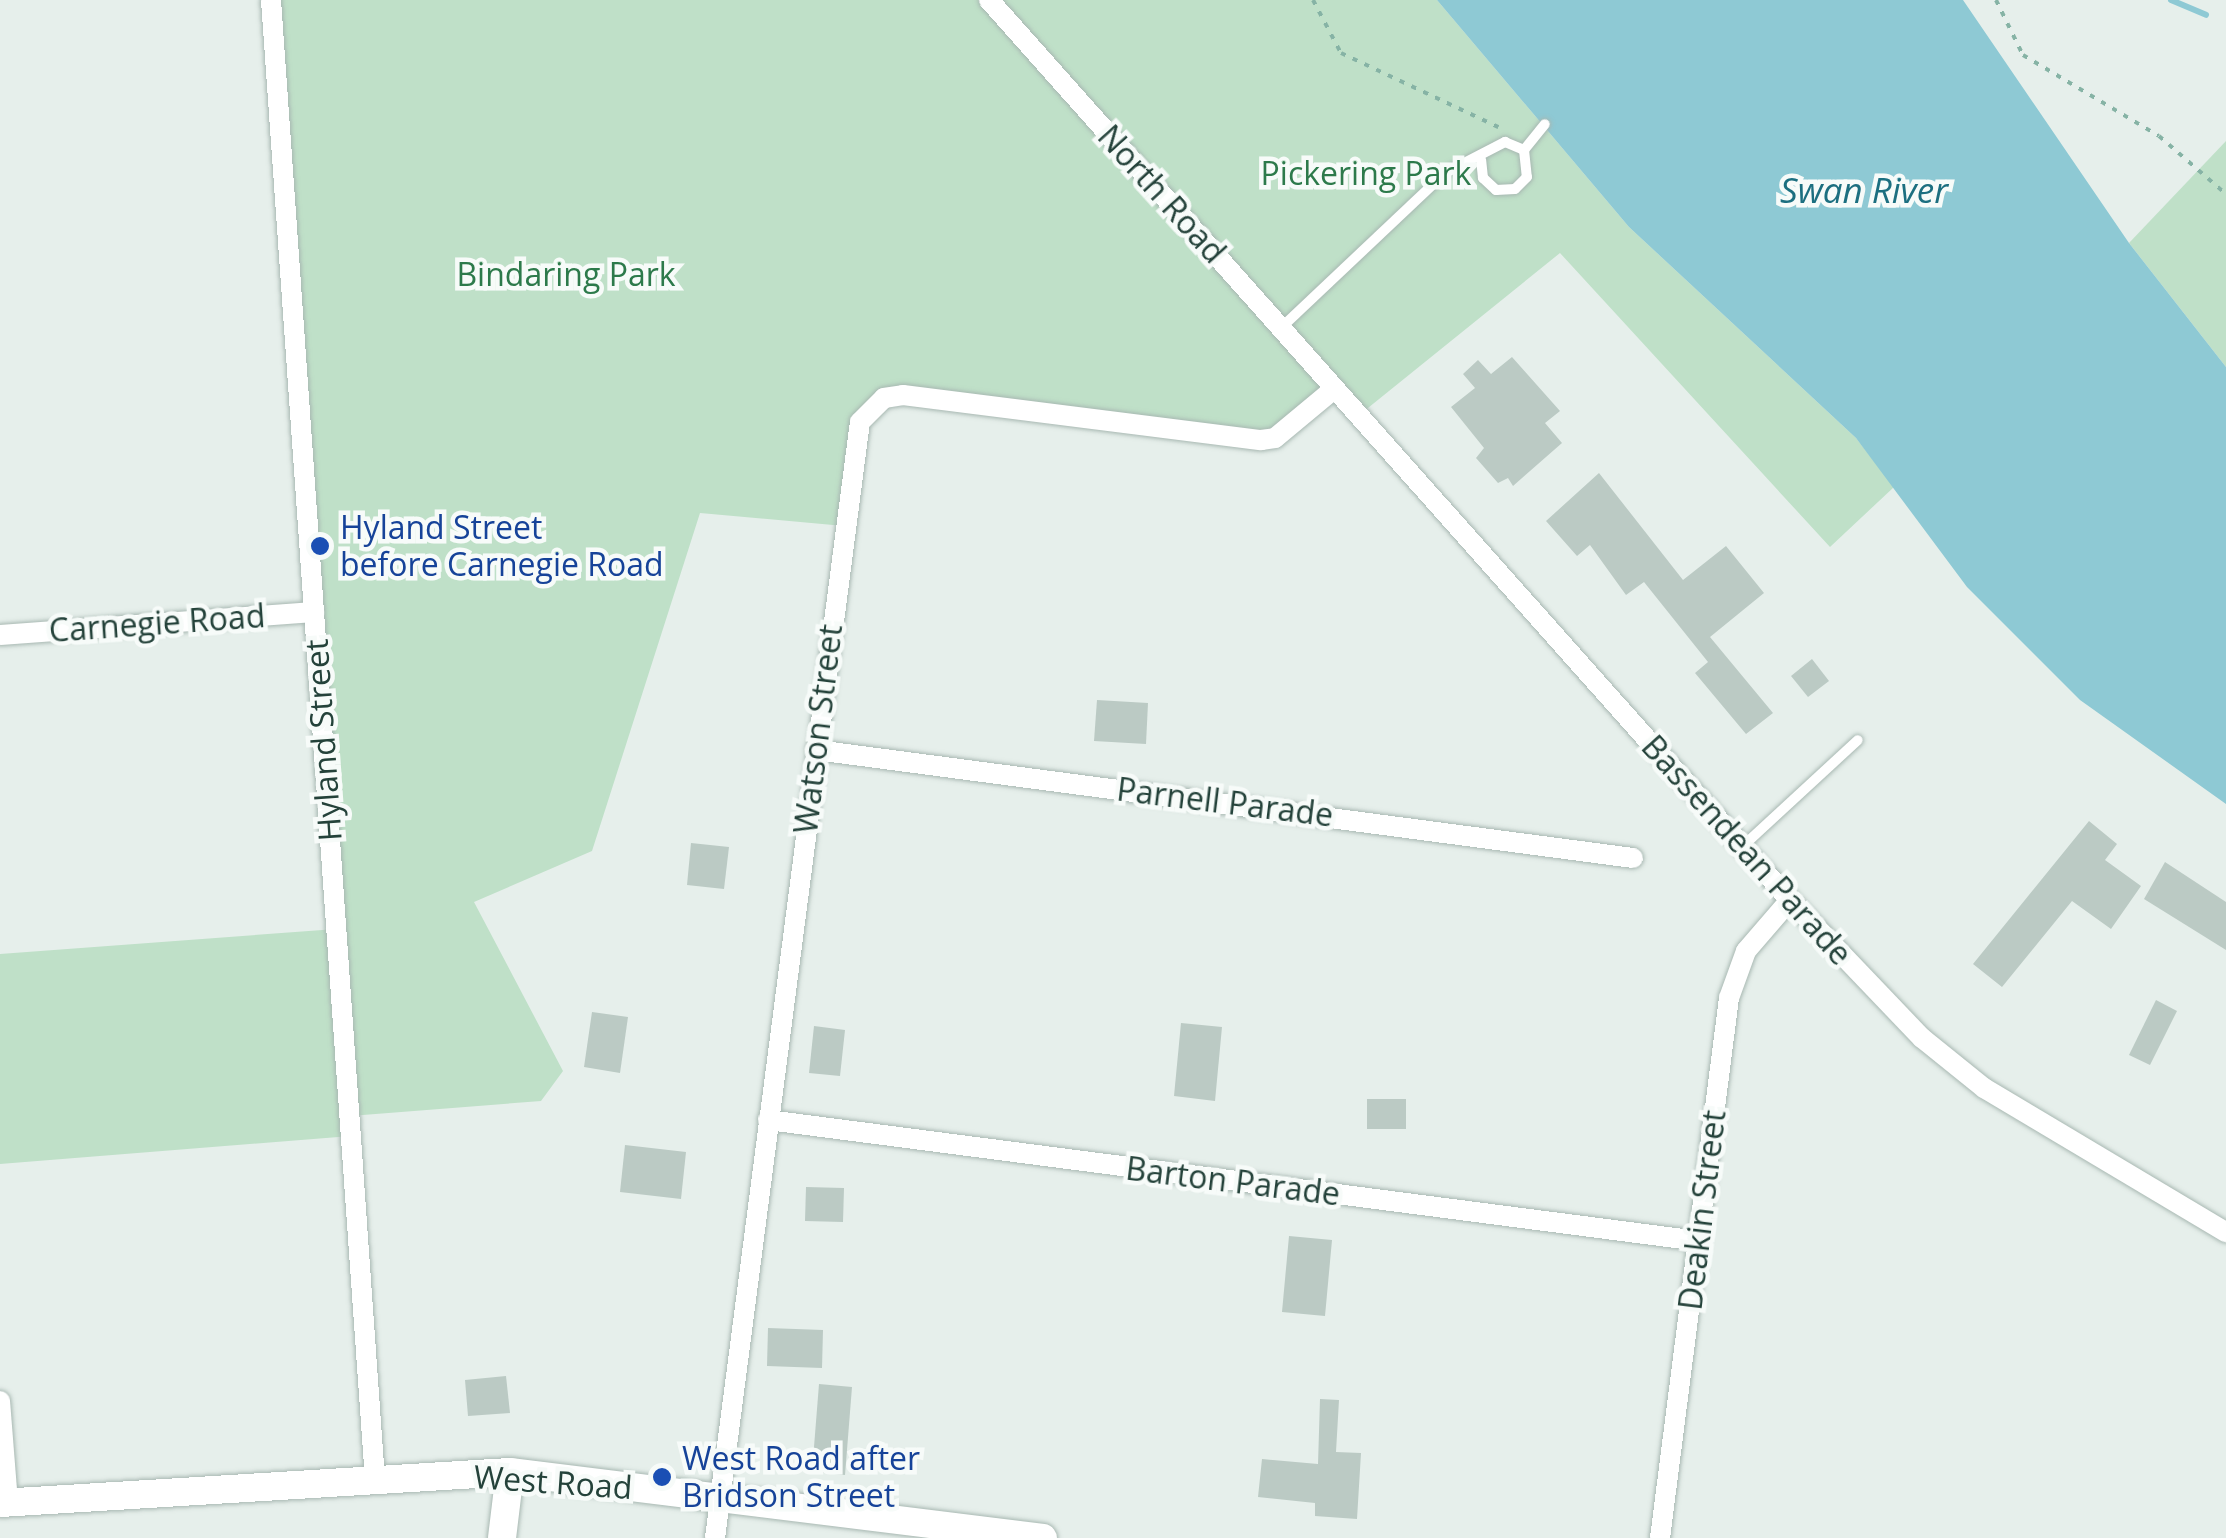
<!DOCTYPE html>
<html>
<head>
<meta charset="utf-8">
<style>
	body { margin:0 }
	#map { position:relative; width:2226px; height:1538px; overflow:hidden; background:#e6efeb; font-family:"Open Sans",sans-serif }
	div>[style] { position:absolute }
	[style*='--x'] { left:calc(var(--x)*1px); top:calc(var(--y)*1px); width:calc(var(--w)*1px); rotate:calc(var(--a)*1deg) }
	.green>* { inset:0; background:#bfe0c8 }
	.water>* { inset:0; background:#8ec9d4 }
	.stream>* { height:6px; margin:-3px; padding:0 3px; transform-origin:3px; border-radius:3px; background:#8ec9d4 }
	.building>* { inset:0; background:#bbcac4 }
	.path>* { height:4px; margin-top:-2px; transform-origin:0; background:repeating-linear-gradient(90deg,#86b3a5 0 5px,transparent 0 13px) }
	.roads { filter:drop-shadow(0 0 2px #a8b8b2) drop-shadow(0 0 2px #a8b8b2) }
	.lane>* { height:10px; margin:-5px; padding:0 5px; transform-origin:5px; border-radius:5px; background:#fff }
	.street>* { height:20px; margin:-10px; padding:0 10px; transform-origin:10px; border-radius:10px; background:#fff }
	.secondary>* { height:28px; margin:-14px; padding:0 14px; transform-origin:14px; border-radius:14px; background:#fff }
	.dots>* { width:28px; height:28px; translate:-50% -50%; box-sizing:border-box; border:5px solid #f7fbf9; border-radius:50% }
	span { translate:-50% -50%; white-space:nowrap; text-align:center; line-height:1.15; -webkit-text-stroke:9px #f7fbf9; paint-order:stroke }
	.park-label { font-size:32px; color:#2d7a4b }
	.street-label { font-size:32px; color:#24423a }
	.transit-label { font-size:32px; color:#164399 }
	.left { translate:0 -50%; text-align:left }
	.water-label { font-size:35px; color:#1c6f80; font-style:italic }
</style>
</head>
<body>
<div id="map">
	<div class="green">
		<i style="clip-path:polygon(271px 0,1437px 0,1629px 227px,1856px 438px,1894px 487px,1830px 547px,1560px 253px,1358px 416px,1334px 390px,1275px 438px,903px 395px,868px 409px,844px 526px,700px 513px,592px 851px,474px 902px,563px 1071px,541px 1101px,350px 1116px,351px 1136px,0 1164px,0 954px,336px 929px)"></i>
		<i style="clip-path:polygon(2226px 141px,2226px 367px,2129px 243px)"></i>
	</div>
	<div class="water">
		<i style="clip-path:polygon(1437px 0,1963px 0,2129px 243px,2226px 367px,2226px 804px,2080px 700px,1967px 587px,1856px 438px,1629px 227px)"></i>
	</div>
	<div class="stream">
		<i style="--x:2171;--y:0;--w:38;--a:23"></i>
	</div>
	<div class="building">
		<i style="clip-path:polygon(1512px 357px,1560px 411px,1545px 423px,1562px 443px,1513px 486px,1508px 478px,1498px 483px,1476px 458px,1484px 448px,1451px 407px,1475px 388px,1463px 374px,1478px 360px,1491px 374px)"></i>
		<i style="clip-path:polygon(1599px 473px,1683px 580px,1726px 546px,1764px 593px,1710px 637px,1773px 713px,1746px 734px,1695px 673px,1708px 662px,1644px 582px,1626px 595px,1590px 545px,1577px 556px,1546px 521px)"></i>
		<i style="clip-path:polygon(1812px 659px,1829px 681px,1808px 697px,1791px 676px)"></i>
		<i style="clip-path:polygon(1097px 700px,1148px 703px,1146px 744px,1094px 741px)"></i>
		<i style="clip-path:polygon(2089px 821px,2117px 844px,2105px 860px,2141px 886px,2111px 929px,2072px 901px,2002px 987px,1973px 964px)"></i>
		<i style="clip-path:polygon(691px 843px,729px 847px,724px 889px,687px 885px)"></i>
		<i style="clip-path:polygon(2165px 862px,2226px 902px,2226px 950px,2144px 899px)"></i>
		<i style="clip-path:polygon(2156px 1000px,2177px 1011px,2150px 1065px,2129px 1055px)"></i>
		<i style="clip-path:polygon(592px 1012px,628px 1017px,620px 1073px,584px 1067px)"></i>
		<i style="clip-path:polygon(1181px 1023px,1222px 1027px,1215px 1101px,1174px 1096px)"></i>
		<i style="clip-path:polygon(814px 1026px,845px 1030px,840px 1076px,809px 1073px)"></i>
		<i style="clip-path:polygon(1367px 1099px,1406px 1099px,1406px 1129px,1367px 1129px)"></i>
		<i style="clip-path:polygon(625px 1145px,686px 1152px,681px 1199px,620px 1192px)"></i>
		<i style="clip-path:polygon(806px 1187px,844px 1188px,843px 1222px,805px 1221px)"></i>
		<i style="clip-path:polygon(1289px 1236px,1332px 1240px,1325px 1316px,1282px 1312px)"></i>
		<i style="clip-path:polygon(768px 1328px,823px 1330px,822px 1368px,767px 1366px)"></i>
		<i style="clip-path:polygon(506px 1376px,510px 1413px,468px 1416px,465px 1380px)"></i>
		<i style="clip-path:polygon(819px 1384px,852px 1387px,845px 1475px,812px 1472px)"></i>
		<i style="clip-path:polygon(1320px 1399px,1339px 1400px,1336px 1452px,1361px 1453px,1357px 1519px,1315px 1516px,1315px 1503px,1258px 1497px,1262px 1459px,1318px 1464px)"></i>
	</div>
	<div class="path">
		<i style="--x:1313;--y:0;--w:60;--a:62.2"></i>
		<i style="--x:1341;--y:53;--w:174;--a:25.2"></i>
		<i style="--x:1996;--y:0;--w:61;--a:63.9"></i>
		<i style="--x:2023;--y:55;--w:158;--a:30.8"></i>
		<i style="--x:2159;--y:136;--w:89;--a:40.9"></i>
	</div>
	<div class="roads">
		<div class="lane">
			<i style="--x:1524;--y:150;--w:33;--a:-51"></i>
			<i style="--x:1281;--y:328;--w:226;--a:-43.4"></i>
			<i style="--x:1445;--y:173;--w:68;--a:-27.3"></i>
			<i style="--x:1505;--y:142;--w:21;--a:23"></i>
			<i style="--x:1524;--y:150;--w:27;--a:84"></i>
			<i style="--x:1527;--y:177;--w:17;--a:135"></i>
			<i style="--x:1515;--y:189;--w:19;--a:177"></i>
			<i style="--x:1496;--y:190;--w:18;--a:-137"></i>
			<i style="--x:1483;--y:178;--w:18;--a:-96"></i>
			<i style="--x:1743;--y:846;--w:156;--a:-42.7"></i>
		</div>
		<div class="street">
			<i style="--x:271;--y:0;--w:1484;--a:85.98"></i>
			<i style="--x:989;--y:0;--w:1205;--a:48.33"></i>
			<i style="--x:1790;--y:900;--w:191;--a:46.3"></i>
			<i style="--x:1922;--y:1038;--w:80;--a:38.9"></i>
			<i style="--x:1984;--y:1088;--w:282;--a:30.8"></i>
			<i style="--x:0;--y:635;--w:315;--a:-4.2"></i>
			<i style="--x:816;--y:750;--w:824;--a:7.53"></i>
			<i style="--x:768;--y:1120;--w:939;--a:7.41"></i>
			<i style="--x:0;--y:1401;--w:101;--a:85.5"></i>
			<i style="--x:715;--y:1538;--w:1125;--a:-82.6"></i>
			<i style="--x:860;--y:422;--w:34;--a:-45"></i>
			<i style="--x:884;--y:398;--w:19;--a:-9"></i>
			<i style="--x:903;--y:395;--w:361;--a:7.2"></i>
			<i style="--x:1261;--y:440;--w:14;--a:-8"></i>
			<i style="--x:1275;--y:438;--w:77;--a:-39.7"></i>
			<i style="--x:1660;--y:1538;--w:544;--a:-82.72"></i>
			<i style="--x:1729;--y:998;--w:50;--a:-70.1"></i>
			<i style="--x:1746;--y:951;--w:67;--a:-49.2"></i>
		</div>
		<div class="secondary">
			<i style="--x:0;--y:1503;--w:511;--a:-3.48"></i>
			<i style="--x:510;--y:1472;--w:537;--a:7.06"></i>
			<i style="--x:502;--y:1538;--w:66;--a:-83.1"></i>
		</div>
	</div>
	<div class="dots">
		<i style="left:320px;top:546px;background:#1a4fb4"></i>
		<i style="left:662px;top:1477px;background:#1a4fb4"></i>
	</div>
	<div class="park-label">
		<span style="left:1366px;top:173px">Pickering Park</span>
		<span style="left:566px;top:274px">Bindaring Park</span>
	</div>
	<div class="street-label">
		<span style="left:1162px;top:194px;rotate:48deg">North Road</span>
		<span style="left:157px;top:623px;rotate:-4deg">Carnegie Road</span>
		<span style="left:818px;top:729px;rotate:-83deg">Watson Street</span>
		<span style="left:323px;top:740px;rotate:-94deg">Hyland Street</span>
		<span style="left:1225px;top:802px;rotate:7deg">Parnell Parade</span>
		<span style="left:1747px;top:850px;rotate:48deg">Bassendean Parade</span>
		<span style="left:1233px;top:1181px;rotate:7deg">Barton Parade</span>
		<span style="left:1702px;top:1210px;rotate:-83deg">Deakin Street</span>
		<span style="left:553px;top:1482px;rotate:4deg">West Road</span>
	</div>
	<div class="transit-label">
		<span class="left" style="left:340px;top:546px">Hyland Street<br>before Carnegie Road</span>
		<span class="left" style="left:682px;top:1477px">West Road after<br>Bridson Street</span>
	</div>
	<div class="water-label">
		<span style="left:1864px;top:190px">Swan River</span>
	</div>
</div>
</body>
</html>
